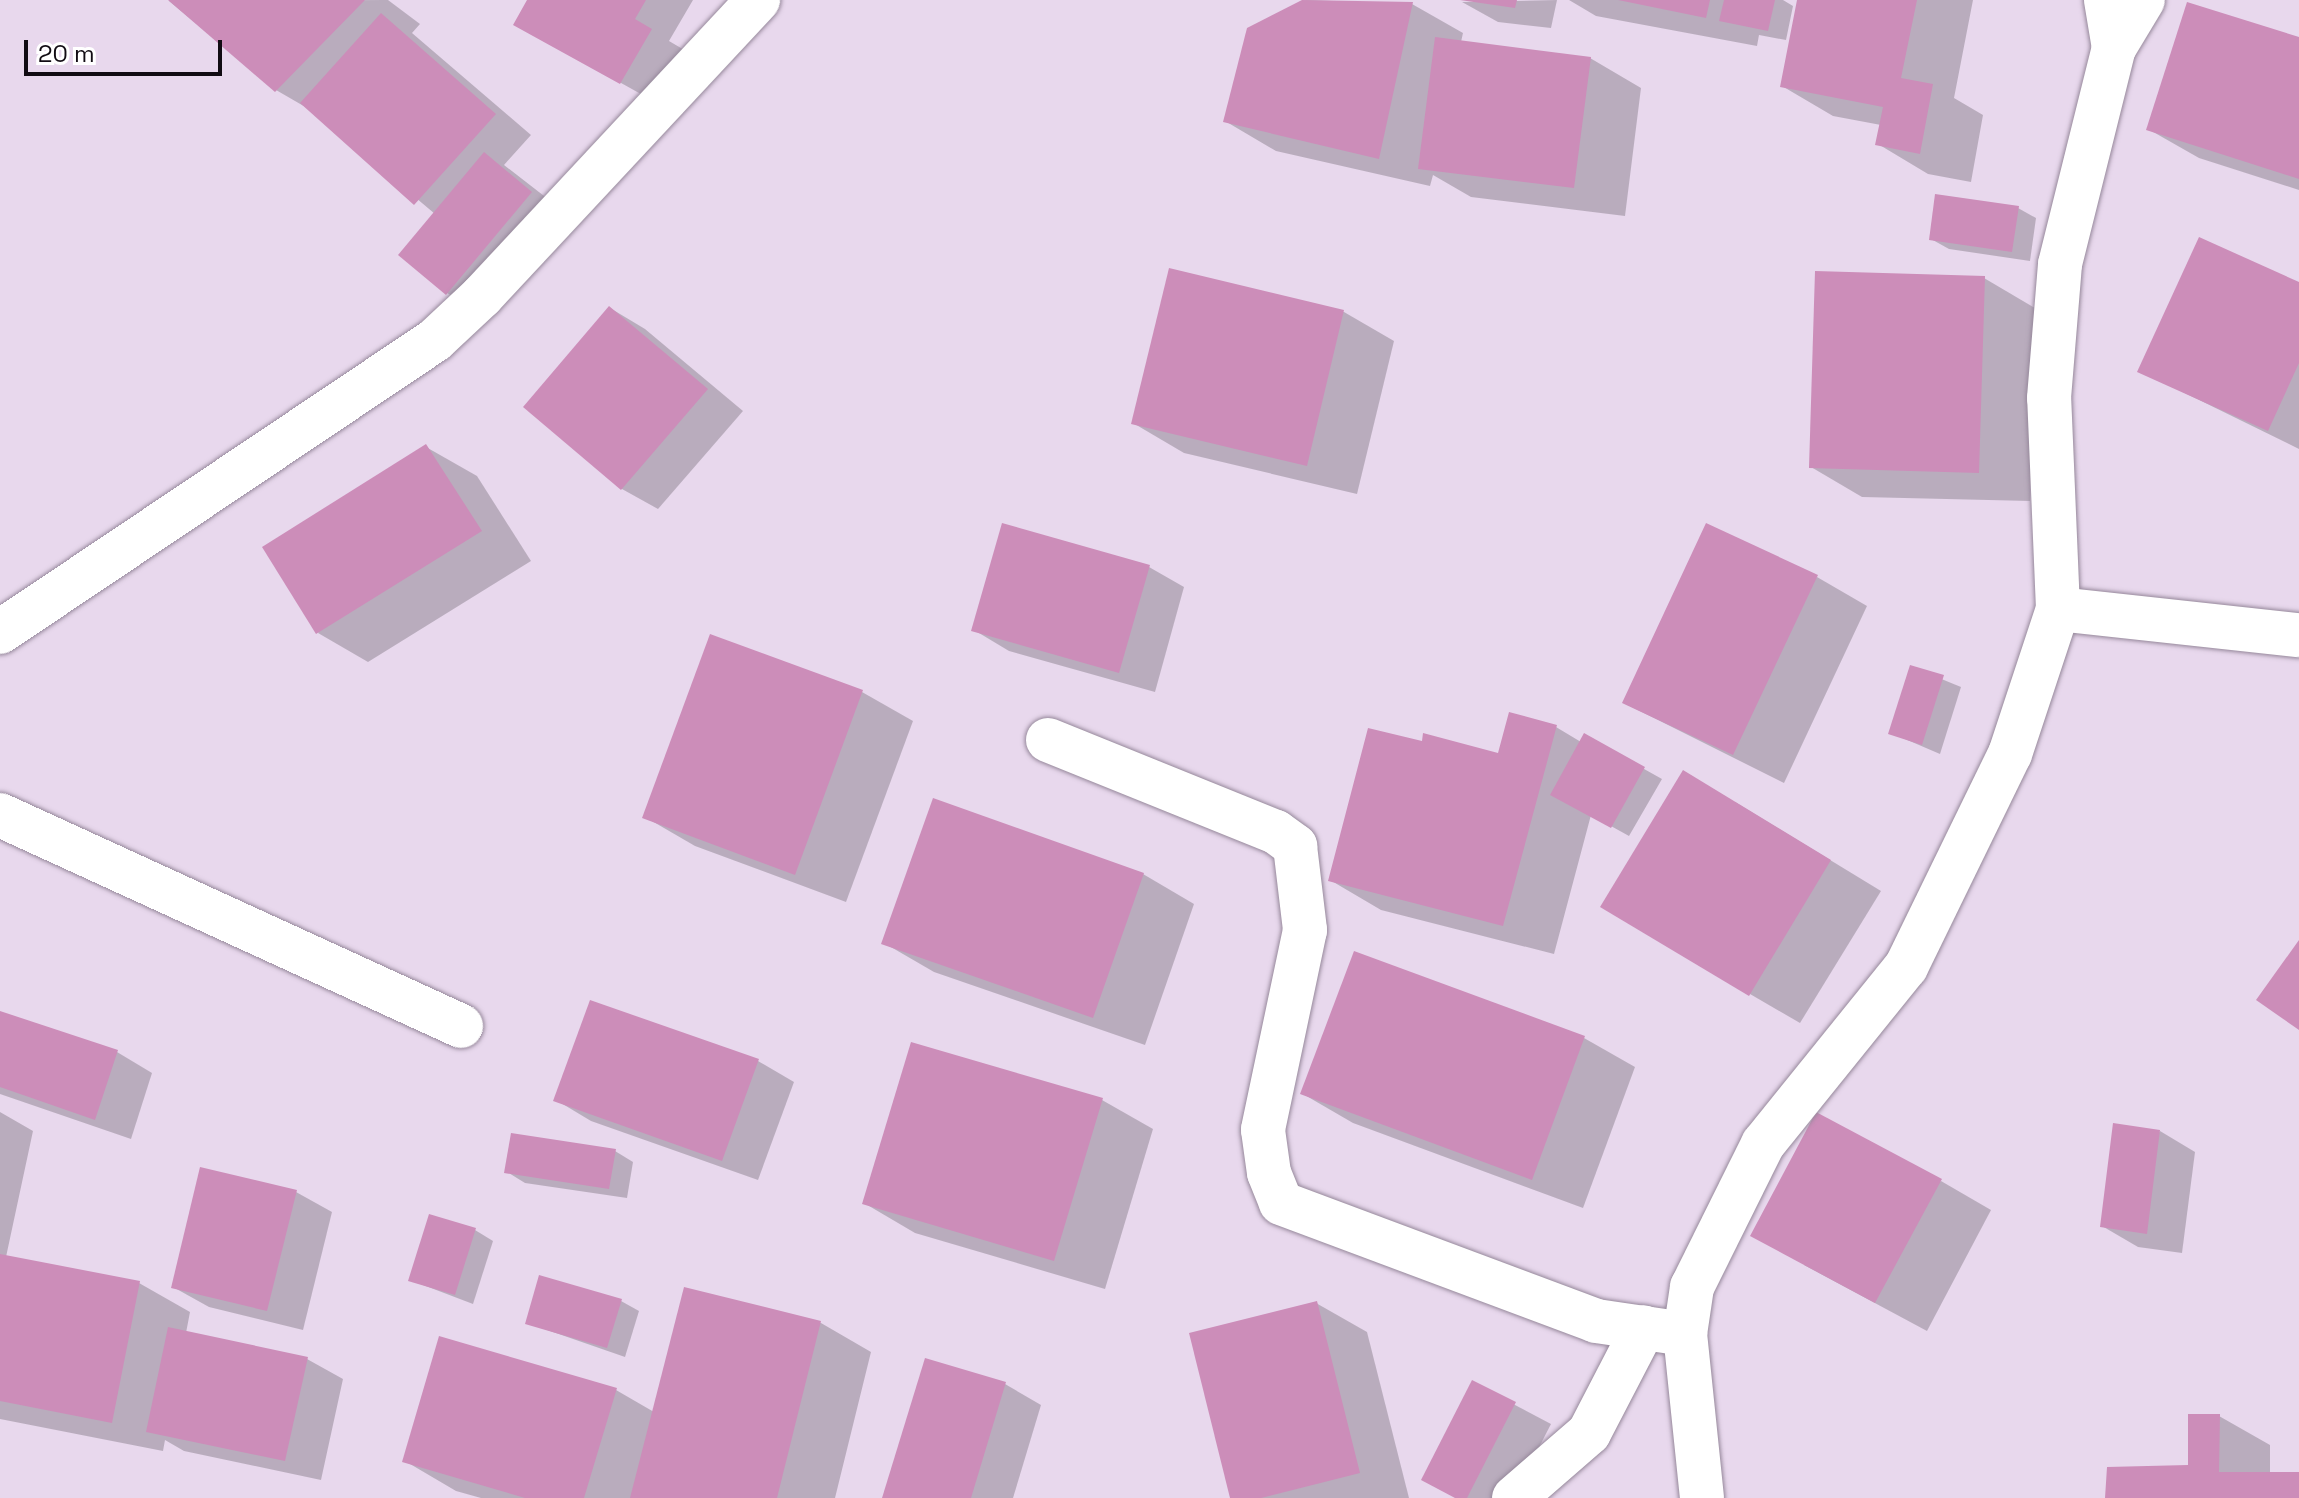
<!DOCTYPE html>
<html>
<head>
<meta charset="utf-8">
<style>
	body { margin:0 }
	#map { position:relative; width:2299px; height:1498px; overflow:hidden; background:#e8d8ed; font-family:"Space Grotesk",sans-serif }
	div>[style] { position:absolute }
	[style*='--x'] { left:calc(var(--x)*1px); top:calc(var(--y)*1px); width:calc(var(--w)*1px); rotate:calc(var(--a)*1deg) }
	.shadow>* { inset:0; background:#0003 }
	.building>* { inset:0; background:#cc8db9 }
	.roads { filter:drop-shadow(0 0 2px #96889b) drop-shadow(0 0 2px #96889b) }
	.street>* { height:44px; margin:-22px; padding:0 22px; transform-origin:22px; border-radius:22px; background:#fff }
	span { translate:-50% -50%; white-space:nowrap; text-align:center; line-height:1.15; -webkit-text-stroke:6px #fff; paint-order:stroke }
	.scale { position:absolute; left:24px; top:40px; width:198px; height:36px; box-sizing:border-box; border:4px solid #110c13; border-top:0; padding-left:10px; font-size:24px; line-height:28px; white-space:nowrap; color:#110c13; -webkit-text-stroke:6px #fff; paint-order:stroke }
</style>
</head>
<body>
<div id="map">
	<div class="shadow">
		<i style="clip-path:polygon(388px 0,420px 24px,412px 33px,531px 135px,504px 165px,566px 213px,482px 314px,447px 293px,435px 214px,314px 112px,276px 90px,169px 1px)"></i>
		<i style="clip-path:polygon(529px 0,693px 0,669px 41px,686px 51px,657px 103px,551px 44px)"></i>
		<i style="clip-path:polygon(1306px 0,1412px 4px,1463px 33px,1461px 42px,1590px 58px,1641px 88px,1625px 216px,1471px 197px,1433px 175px,1430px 186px,1276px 151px,1225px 121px,1249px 29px)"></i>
		<i style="clip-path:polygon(1557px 0,1551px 28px,1498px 22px,1462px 2px)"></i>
		<i style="clip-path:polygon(1569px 0,1783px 0,1793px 6px,1786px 40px,1759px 35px,1757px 46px,1596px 16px)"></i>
		<i style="clip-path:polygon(1799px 0,1973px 0,1954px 98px,1983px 115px,1971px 182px,1928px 174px,1878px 144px,1881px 125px,1833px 116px,1782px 86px)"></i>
		<i style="clip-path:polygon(2299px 40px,2299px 190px,2199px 158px,2148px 129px)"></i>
		<i style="clip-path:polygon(2018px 208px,2036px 218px,2030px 261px,1949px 249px,1931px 239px)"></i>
		<i style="clip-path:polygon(1170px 271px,1344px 312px,1394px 341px,1357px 494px,1184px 453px,1133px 423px)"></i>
		<i style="clip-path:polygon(1984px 278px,2035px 308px,2030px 501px,1862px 497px,1811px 467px)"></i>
		<i style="clip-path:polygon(2299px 284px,2299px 449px,2140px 371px)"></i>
		<i style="clip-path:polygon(610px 308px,645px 329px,743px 411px,658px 509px,622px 489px,526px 407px)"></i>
		<i style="clip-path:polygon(426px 447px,477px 476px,531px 561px,368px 662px,318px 633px)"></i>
		<i style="clip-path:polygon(1149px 567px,1184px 587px,1155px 692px,1009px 651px,974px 630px)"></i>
		<i style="clip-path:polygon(1817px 577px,1867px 606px,1784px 783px,1624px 703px)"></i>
		<i style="clip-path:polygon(1912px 667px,1961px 687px,1940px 754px,1891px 733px)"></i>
		<i style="clip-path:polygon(862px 692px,913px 721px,846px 902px,695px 846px,645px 817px)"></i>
		<i style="clip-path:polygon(1556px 727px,1581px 742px,1585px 736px,1662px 779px,1629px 836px,1591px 815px,1554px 954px,1381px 910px,1330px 880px,1423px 743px,1499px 755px)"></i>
		<i style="clip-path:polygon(1735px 802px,1881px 891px,1800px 1023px,1750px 994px)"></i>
		<i style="clip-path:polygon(1143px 874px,1194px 904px,1145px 1045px,934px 972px,884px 943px)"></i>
		<i style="clip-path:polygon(0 1013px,117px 1052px,152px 1073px,131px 1139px,0 1094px)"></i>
		<i style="clip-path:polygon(1584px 1038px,1635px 1067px,1583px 1208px,1353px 1123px,1303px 1094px)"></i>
		<i style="clip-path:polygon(758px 1061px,794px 1082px,758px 1180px,591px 1121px,556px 1100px)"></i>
		<i style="clip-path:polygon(1102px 1100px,1153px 1129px,1105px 1289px,915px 1233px,864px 1203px)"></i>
		<i style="clip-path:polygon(0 1112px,33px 1131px,6px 1257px,139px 1283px,190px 1312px,186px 1333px,307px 1359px,343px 1379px,321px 1480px,184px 1451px,165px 1440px,163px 1451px,0 1419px)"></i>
		<i style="clip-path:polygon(2160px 1131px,2195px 1152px,2182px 1253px,2138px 1247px,2102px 1226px)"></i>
		<i style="clip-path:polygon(615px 1151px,633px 1162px,627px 1198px,525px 1183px,507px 1172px)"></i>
		<i style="clip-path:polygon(1941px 1181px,1991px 1210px,1927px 1331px,1804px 1265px)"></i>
		<i style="clip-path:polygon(296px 1192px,332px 1212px,303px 1330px,209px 1307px,173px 1287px)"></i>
		<i style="clip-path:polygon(475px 1230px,493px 1241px,473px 1304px,410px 1280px)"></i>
		<i style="clip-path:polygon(685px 1289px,821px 1323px,871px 1352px,835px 1498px,481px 1498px,456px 1491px,405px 1461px,616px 1390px,654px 1412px)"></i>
		<i style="clip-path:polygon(621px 1301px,639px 1311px,625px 1357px,527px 1323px)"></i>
		<i style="clip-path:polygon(1316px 1303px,1367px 1332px,1409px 1498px,1232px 1498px)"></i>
		<i style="clip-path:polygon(1473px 1383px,1551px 1424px,1513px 1498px,1456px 1498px)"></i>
		<i style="clip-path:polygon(1005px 1384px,1041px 1405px,1013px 1498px,884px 1498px)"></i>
		<i style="clip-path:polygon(2219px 1416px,2270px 1445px,2270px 1474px,2299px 1474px,2299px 1498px,2107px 1498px,2190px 1466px)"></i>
	</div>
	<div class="building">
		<i style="clip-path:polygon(168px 0,365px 0,275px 92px)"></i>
		<i style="clip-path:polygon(527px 0,646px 0,635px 19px,652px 29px,620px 84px,513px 25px)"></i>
		<i style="clip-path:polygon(1302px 0,1413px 2px,1379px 159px,1223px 122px,1247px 28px)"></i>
		<i style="clip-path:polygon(1460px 0,1517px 0,1515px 8px)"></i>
		<i style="clip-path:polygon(1618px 0,1710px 0,1706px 18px)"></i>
		<i style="clip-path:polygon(1724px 0,1775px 0,1768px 31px,1719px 21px)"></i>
		<i style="clip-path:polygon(1797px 0,1917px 0,1901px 78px,1933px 84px,1920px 154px,1875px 145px,1883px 107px,1780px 87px)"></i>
		<i style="clip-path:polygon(2187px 2px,2299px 37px,2299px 179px,2146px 130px)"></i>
		<i style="clip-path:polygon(381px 13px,496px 114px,414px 205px,300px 103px)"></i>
		<i style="clip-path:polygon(1435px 37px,1591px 57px,1574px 188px,1418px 169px)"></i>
		<i style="clip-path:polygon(484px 152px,532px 192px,446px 295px,398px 255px)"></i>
		<i style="clip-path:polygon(1935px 194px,2019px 206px,2012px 252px,1929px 240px)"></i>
		<i style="clip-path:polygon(2199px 237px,2299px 282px,2299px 363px,2268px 431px,2137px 372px)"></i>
		<i style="clip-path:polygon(1169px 268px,1344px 310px,1307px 466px,1131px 424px)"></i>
		<i style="clip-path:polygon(1815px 271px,1985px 276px,1979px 473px,1809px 468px)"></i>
		<i style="clip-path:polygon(609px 306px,708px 389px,621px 490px,523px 407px)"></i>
		<i style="clip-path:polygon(426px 444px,482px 531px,316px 634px,262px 547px)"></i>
		<i style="clip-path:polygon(1002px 523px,1150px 565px,1119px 673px,971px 631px)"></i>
		<i style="clip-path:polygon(1706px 523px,1818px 575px,1733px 755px,1622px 703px)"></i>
		<i style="clip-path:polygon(710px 634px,863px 690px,795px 875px,642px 818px)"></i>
		<i style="clip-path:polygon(1910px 665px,1944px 675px,1922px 745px,1888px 734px)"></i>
		<i style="clip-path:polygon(1509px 712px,1557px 725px,1503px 926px,1328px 881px,1368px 728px,1422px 741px,1423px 733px,1498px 753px)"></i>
		<i style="clip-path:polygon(1584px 733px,1645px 767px,1611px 828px,1550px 795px)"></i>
		<i style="clip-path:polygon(1683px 770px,1831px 860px,1749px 996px,1600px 907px)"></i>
		<i style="clip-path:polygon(933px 798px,1144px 873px,1093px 1018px,881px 944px)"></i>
		<i style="clip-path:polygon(2299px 940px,2299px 1030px,2256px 1000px)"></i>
		<i style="clip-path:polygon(1354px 951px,1585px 1036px,1532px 1180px,1300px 1094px)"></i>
		<i style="clip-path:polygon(590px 1000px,759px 1059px,722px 1161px,553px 1101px)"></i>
		<i style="clip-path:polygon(0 1011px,118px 1050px,95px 1120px,0 1087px)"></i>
		<i style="clip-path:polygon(911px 1042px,1103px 1098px,1054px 1261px,862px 1204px)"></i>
		<i style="clip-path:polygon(1816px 1112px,1942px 1179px,1875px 1303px,1750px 1236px)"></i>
		<i style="clip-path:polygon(2113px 1123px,2160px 1130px,2147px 1234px,2100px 1227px)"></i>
		<i style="clip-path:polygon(511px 1133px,616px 1149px,609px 1189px,504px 1173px)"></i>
		<i style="clip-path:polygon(200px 1167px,297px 1190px,267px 1311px,171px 1288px)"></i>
		<i style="clip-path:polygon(429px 1214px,476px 1228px,455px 1295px,408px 1281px)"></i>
		<i style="clip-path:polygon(0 1254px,140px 1281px,112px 1423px,0 1401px)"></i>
		<i style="clip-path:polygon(539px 1275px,622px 1299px,607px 1348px,525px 1324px)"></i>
		<i style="clip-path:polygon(684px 1287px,821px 1321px,777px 1498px,630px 1498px)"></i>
		<i style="clip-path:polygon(1317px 1301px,1360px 1473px,1261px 1498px,1230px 1498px,1189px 1333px)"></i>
		<i style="clip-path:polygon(168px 1327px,308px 1357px,285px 1461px,146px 1432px)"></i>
		<i style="clip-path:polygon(439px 1336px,617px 1388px,584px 1498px,525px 1498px,402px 1462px)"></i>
		<i style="clip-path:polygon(925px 1358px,1006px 1382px,971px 1498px,882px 1498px)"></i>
		<i style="clip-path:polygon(1472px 1380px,1516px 1402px,1467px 1498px,1455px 1498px,1421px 1480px)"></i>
		<i style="clip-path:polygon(2188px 1414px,2220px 1414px,2219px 1472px,2299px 1472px,2299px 1498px,2105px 1498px,2107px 1467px,2188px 1465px)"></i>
	</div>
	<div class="roads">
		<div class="street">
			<i style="--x:2114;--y:48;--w:56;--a:-58.9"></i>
			<i style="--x:2058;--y:609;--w:242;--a:6.2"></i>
			<i style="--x:0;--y:632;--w:524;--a:-33.87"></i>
			<i style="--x:435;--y:340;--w:64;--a:-43.1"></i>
			<i style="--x:482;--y:296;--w:405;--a:-47"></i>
			<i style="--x:1048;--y:740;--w:246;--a:22"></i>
			<i style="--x:1276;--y:832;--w:24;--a:36"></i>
			<i style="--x:1295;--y:846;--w:85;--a:83.2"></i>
			<i style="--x:1305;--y:930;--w:204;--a:101.9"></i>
			<i style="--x:1263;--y:1130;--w:43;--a:82.1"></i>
			<i style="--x:1269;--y:1173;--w:32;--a:68"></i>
			<i style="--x:1281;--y:1203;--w:336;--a:20.5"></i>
			<i style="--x:1596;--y:1321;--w:90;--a:8.3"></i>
			<i style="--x:0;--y:815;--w:507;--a:24.59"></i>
			<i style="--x:1514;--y:1498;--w:99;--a:-40.9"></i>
			<i style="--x:1589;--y:1433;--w:119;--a:-62.6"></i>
			<i style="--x:1702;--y:1498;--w:165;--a:-95.9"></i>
			<i style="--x:1685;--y:1334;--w:48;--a:-81.5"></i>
			<i style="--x:1692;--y:1287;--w:160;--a:-63.6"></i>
			<i style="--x:1763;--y:1144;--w:228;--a:-51.1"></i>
			<i style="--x:1906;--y:967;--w:237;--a:-64"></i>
			<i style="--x:2010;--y:754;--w:153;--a:-71.7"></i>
			<i style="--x:2058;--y:609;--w:211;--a:-92.4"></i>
			<i style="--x:2049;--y:398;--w:134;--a:-85.3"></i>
			<i style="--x:2060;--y:264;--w:223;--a:-76"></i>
			<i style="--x:2114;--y:48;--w:49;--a:-99.5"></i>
		</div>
	</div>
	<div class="scale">20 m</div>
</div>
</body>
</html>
